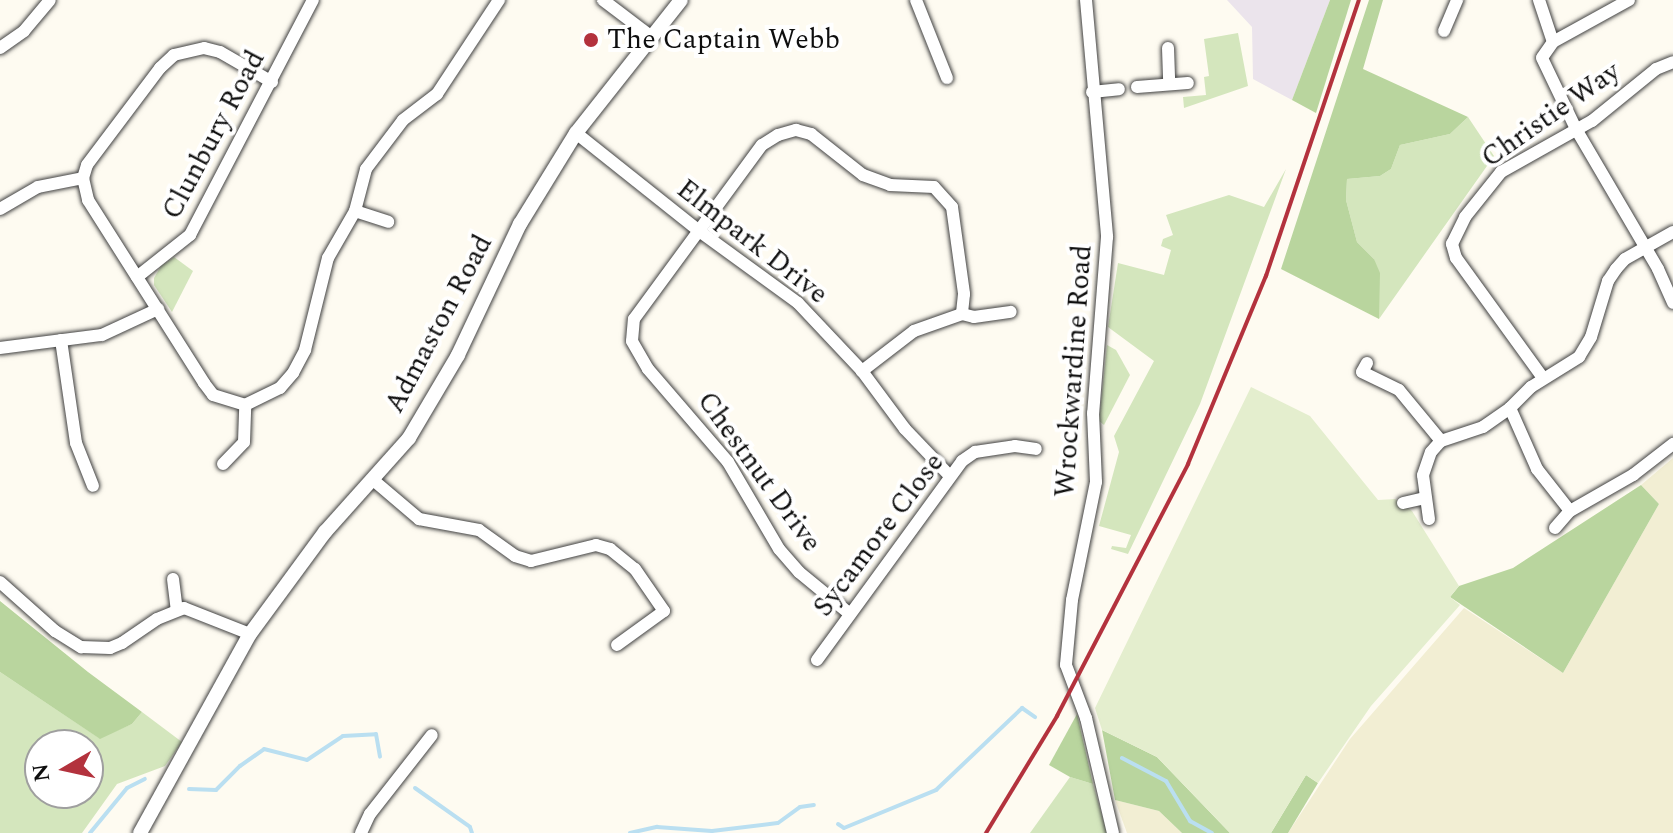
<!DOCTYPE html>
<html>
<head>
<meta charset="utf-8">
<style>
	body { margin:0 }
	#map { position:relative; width:1673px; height:833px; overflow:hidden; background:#fefbf1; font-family:Spectral,serif }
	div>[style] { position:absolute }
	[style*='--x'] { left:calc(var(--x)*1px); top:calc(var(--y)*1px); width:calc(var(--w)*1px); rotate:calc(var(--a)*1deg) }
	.industrial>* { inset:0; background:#ebe4ec }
	.farmland>* { inset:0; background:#f2eed3 }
	.green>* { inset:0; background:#d4e6bd }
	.forest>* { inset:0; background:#b9d59e }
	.pitch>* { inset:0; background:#e4eece }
	.stream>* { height:4px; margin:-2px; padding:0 2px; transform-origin:2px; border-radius:2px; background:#badff1 }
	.roads { filter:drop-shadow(0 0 2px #414141) drop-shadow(0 0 2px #414141) }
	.minor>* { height:12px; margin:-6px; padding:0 6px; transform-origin:6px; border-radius:6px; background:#fff }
	.tertiary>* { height:14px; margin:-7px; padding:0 7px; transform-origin:7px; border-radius:7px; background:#fff }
	.rail>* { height:4px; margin:-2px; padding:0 2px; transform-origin:2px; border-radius:2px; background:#b3323d }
	.dots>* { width:22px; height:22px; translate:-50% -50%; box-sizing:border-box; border:4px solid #fff; border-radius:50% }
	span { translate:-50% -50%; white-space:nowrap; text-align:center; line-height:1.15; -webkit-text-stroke:8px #fff; paint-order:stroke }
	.poi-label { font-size:28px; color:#0e0e0e }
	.left { translate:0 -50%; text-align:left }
	.street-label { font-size:28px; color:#0e0e0e }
	.north { position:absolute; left:24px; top:729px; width:80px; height:80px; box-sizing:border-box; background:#fff; border:2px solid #9f9f9f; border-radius:50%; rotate:261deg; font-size:22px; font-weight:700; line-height:32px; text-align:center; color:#0e0e0e }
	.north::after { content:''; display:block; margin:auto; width:28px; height:36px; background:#b3323d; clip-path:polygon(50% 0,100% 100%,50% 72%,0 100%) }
</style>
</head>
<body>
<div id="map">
	<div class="industrial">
		<i style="clip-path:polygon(1227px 0,1330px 0,1292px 100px,1253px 79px,1252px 27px)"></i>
	</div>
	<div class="farmland">
		<i style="clip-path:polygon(1673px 458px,1673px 833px,1288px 833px,1350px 739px,1464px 608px,1563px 673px,1659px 504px,1641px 485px)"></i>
		<i style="clip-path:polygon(1115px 800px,1159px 811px,1182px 833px,1127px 833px)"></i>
	</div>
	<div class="green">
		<i style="clip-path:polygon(1238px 33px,1248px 86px,1184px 108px,1183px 97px,1206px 95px,1204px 77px,1209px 76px,1204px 39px)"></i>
		<i style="clip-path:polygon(1468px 117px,1494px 156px,1379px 319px,1374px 259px,1357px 242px,1346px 200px,1347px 179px,1380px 176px,1391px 169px,1400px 145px,1450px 134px)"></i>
		<i style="clip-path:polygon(1286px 169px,1200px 404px,1128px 554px,1111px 549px,1112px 546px,1126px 548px,1131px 535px,1099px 526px,1119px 452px,1114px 436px,1154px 361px,1108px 327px,1118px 263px,1164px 275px,1171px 250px,1161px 246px,1163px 239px,1173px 235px,1166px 215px,1229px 195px,1264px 207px)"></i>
		<i style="clip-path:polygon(174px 257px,193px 271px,172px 312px,154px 285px,154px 278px,161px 266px)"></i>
		<i style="clip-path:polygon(1107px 345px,1116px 350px,1130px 375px,1104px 425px,1099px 421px)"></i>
		<i style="clip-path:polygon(evenodd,0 672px,99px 738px,132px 724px,142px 712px,182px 742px,165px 766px,117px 784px,82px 833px,0 833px,0 672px,40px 745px,88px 745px,88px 793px,40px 793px,40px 745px)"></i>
		<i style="clip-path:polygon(1070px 777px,1093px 784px,1107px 833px,1030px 833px)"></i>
	</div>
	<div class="forest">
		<i style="clip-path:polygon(1330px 0,1351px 0,1316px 113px,1292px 100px)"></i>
		<i style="clip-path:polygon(1369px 0,1383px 0,1363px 69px,1468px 117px,1450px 134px,1400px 145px,1391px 169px,1380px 176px,1347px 179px,1346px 200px,1357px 242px,1374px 259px,1380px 273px,1379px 319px,1281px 269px)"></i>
		<i style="clip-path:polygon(1641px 485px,1659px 504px,1563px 673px,1450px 597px,1459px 586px,1513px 568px)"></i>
		<i style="clip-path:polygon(0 601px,88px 672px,142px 712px,132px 724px,100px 739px,0 672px)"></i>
		<i style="clip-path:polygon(1077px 714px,1093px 784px,1070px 777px,1049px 765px)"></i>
		<i style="clip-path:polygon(1102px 730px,1157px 757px,1230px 833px,1182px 833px,1159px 811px,1115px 800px)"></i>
		<i style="clip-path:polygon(1306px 775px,1318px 783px,1288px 833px,1271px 833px)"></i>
	</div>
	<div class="pitch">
		<i style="clip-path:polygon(1251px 387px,1310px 416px,1378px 500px,1395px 499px,1412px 511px,1459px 586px,1450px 597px,1460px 605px,1371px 706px,1318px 783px,1306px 775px,1271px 833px,1230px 833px,1157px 757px,1102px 730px,1095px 708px)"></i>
	</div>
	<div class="stream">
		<i style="--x:1122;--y:758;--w:50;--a:27.6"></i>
		<i style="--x:1166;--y:781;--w:47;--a:59"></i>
		<i style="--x:1190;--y:821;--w:25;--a:29"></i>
		<i style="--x:415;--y:788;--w:67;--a:35.3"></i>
		<i style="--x:470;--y:827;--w:6;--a:72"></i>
		<i style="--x:189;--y:789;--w:27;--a:2"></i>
		<i style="--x:216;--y:790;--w:34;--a:-45"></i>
		<i style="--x:240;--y:766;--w:29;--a:-35"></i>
		<i style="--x:264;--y:749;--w:44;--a:14.3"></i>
		<i style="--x:307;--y:760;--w:43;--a:-33.7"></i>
		<i style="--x:343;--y:736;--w:33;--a:-3"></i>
		<i style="--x:376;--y:734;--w:23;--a:80"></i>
		<i style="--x:838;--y:824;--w:7;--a:34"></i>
		<i style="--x:844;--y:828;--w:100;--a:-22.4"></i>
		<i style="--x:936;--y:790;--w:119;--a:-43.6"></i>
		<i style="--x:1022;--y:708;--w:16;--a:35"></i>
		<i style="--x:90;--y:833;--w:58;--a:-50.6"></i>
		<i style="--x:127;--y:788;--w:20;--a:-27"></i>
		<i style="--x:630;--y:833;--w:28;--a:-13"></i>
		<i style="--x:657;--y:827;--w:55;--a:4.2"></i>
		<i style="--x:712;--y:831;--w:66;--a:-6.9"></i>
		<i style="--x:778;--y:823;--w:27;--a:-36"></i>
		<i style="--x:800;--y:807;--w:14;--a:-8"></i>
	</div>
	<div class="roads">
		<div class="minor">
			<i style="--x:603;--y:0;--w:61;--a:37.1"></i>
			<i style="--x:916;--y:0;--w:84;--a:68.3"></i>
			<i style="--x:1086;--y:0;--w:238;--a:84.9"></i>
			<i style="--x:1107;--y:237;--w:177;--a:94.5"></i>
			<i style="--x:1093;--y:413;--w:69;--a:87.5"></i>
			<i style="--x:1096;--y:482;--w:120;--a:101.5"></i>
			<i style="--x:1072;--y:600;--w:65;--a:95.3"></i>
			<i style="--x:1066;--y:665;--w:57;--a:69.3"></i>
			<i style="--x:1086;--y:718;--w:118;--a:76.8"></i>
			<i style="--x:1539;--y:0;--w:44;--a:71.6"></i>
			<i style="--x:1629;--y:0;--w:87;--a:151.1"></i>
			<i style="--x:1553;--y:42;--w:19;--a:125"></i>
			<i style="--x:1542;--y:58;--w:79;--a:64.4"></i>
			<i style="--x:1576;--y:129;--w:162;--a:59.6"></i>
			<i style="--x:1658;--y:269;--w:37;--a:66"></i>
			<i style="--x:1444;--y:31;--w:34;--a:-67"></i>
			<i style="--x:0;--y:48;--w:29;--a:-35"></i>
			<i style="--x:24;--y:31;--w:40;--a:-50"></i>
			<i style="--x:1168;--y:48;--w:36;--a:88"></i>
			<i style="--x:272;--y:82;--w:60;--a:-150"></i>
			<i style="--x:220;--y:52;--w:16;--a:-166"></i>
			<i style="--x:204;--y:48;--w:31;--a:167"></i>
			<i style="--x:174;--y:55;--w:19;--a:137"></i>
			<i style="--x:160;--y:68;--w:121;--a:127"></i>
			<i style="--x:87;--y:165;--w:14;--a:107"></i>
			<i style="--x:83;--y:178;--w:23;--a:77"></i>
			<i style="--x:88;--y:200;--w:217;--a:57.6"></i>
			<i style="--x:204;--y:383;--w:15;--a:53"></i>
			<i style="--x:213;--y:395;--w:34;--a:17"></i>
			<i style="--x:245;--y:405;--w:39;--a:-26"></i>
			<i style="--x:280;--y:388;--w:20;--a:-49"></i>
			<i style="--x:293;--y:373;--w:26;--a:-62"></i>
			<i style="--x:305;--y:350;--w:95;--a:-76"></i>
			<i style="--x:328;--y:258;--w:54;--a:-60.1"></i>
			<i style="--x:355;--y:211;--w:43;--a:-75.3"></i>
			<i style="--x:366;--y:169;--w:61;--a:-52.9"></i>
			<i style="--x:403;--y:120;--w:43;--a:-37.4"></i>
			<i style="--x:437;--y:94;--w:113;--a:-56.6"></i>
			<i style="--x:1137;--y:87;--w:51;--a:-4.5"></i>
			<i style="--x:1092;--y:92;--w:27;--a:-6"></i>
			<i style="--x:576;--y:133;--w:157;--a:38.5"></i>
			<i style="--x:699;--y:231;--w:122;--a:36"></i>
			<i style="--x:798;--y:303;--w:93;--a:46.7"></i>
			<i style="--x:862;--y:371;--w:72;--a:53.4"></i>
			<i style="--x:905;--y:429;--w:64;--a:46.3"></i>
			<i style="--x:0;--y:209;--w:44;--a:-30.1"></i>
			<i style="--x:38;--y:187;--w:46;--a:-11.3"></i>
			<i style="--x:355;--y:211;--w:35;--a:18"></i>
			<i style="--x:137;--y:277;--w:68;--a:-38.4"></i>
			<i style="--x:190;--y:235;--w:265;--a:-62.4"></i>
			<i style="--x:962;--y:314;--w:12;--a:14"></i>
			<i style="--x:974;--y:317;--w:37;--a:-8"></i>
			<i style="--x:61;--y:340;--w:104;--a:81.7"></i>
			<i style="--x:76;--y:443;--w:46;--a:68.4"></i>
			<i style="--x:0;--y:348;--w:103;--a:-7.3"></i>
			<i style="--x:102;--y:335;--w:62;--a:-24.9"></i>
			<i style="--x:1367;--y:363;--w:10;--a:119"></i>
			<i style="--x:1362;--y:372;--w:41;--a:25.9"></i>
			<i style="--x:1399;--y:390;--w:66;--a:50.5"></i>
			<i style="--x:1543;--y:378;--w:148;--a:-125.9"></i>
			<i style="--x:1456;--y:258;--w:15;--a:-106"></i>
			<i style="--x:1452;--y:244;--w:30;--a:-64"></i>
			<i style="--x:1465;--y:217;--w:58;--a:-51.3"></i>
			<i style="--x:1501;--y:172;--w:104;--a:-29.3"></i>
			<i style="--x:1592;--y:121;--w:82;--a:-39.1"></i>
			<i style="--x:1656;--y:69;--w:18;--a:-22"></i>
			<i style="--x:1510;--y:408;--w:67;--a:66.1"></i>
			<i style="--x:1537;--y:469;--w:53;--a:51.8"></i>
			<i style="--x:223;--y:464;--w:30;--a:-46"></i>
			<i style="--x:244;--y:442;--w:37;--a:-88"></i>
			<i style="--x:372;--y:479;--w:62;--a:40.4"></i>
			<i style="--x:419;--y:519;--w:61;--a:10.4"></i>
			<i style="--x:479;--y:530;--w:44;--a:35.8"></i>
			<i style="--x:515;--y:556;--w:17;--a:17"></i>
			<i style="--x:531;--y:561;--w:67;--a:-13.8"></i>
			<i style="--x:596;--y:545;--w:15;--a:16"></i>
			<i style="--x:610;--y:549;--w:32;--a:39"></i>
			<i style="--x:635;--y:569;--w:51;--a:55.4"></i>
			<i style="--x:664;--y:611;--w:58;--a:144.1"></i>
			<i style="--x:1403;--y:503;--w:22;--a:-13"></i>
			<i style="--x:1429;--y:519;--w:44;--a:-97.8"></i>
			<i style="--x:1423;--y:475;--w:24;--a:-71"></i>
			<i style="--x:1431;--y:452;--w:15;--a:-48"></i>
			<i style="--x:1441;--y:441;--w:44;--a:-18.4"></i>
			<i style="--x:1483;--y:427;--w:33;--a:-35"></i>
			<i style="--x:1510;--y:408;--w:30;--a:-45"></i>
			<i style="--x:1531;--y:387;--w:57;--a:-32"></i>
			<i style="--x:1579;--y:357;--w:23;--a:-59"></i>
			<i style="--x:1591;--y:337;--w:59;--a:-73.1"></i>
			<i style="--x:1608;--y:281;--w:14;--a:-56"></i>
			<i style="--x:1616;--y:269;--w:13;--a:-48"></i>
			<i style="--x:1625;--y:259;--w:55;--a:-29.4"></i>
			<i style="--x:1555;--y:528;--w:23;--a:-49"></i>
			<i style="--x:1570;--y:511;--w:73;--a:-29.7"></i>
			<i style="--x:1633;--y:475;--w:51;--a:-37.8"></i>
			<i style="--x:173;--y:579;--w:31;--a:83"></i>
			<i style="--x:0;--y:582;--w:74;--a:41.7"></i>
			<i style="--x:55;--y:631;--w:31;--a:32"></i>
			<i style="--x:81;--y:647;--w:29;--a:2"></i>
			<i style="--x:110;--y:648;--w:13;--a:-23"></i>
			<i style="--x:122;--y:643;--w:42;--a:-34.4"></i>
			<i style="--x:157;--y:619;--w:29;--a:-22"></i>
			<i style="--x:184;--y:608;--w:71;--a:21.5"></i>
			<i style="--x:850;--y:614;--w:66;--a:-140.5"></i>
			<i style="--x:799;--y:572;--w:30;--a:-131"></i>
			<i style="--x:779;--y:549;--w:101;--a:-120.4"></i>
			<i style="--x:728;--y:462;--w:123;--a:-130.7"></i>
			<i style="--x:648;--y:369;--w:32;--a:-120"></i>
			<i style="--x:632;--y:341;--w:22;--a:-85"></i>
			<i style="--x:634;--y:319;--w:216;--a:-53.7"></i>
			<i style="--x:762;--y:145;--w:19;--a:-32"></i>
			<i style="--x:778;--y:135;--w:19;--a:-16"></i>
			<i style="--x:796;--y:130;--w:16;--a:15"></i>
			<i style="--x:811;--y:134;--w:66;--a:38.3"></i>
			<i style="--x:863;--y:175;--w:29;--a:20"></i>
			<i style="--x:890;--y:185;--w:44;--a:2.6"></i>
			<i style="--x:934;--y:187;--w:27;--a:48"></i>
			<i style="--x:952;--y:207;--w:88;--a:82.1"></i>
			<i style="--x:964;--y:294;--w:20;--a:96"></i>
			<i style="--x:962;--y:314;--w:51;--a:160.5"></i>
			<i style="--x:914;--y:331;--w:66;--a:142.4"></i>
			<i style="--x:817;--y:660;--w:246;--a:-53.9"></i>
			<i style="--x:962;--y:461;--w:16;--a:-35"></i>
			<i style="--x:975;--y:452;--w:40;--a:-8.5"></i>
			<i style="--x:1015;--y:446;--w:21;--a:8"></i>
			<i style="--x:361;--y:833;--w:21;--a:-65"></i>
			<i style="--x:370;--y:814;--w:100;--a:-51.9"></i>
		</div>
		<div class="tertiary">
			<i style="--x:140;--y:833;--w:227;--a:-61.1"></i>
			<i style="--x:250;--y:634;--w:127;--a:-53.7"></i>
			<i style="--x:325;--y:532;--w:126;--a:-48.2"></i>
			<i style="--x:409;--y:438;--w:96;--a:-59.4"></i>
			<i style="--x:458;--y:355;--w:145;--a:-64.7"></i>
			<i style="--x:520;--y:224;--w:107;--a:-58.4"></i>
			<i style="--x:576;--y:133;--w:169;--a:-51.7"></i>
		</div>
	</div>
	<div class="rail">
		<i style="--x:986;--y:833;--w:137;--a:-58.7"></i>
		<i style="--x:1057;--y:716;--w:284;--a:-62.5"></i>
		<i style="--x:1188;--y:464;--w:204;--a:-67.5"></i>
		<i style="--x:1266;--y:276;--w:291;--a:-71.4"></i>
	</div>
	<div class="dots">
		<i style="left:591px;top:40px;background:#b3323d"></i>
	</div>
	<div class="poi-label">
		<span class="left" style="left:607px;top:40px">The Captain Webb</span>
	</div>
	<div class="street-label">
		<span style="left:1551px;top:115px;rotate:-35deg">Christie Way</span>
		<span style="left:214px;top:135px;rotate:-62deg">Clunbury Road</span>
		<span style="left:752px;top:242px;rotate:38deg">Elmpark Drive</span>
		<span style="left:439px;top:324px;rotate:-62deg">Admaston Road</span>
		<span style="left:1074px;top:371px;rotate:-86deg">Wrockwardine Road</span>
		<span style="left:759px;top:472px;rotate:54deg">Chestnut Drive</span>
		<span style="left:879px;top:535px;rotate:-53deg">Sycamore Close</span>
	</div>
	<div class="north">N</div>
</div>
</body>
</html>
